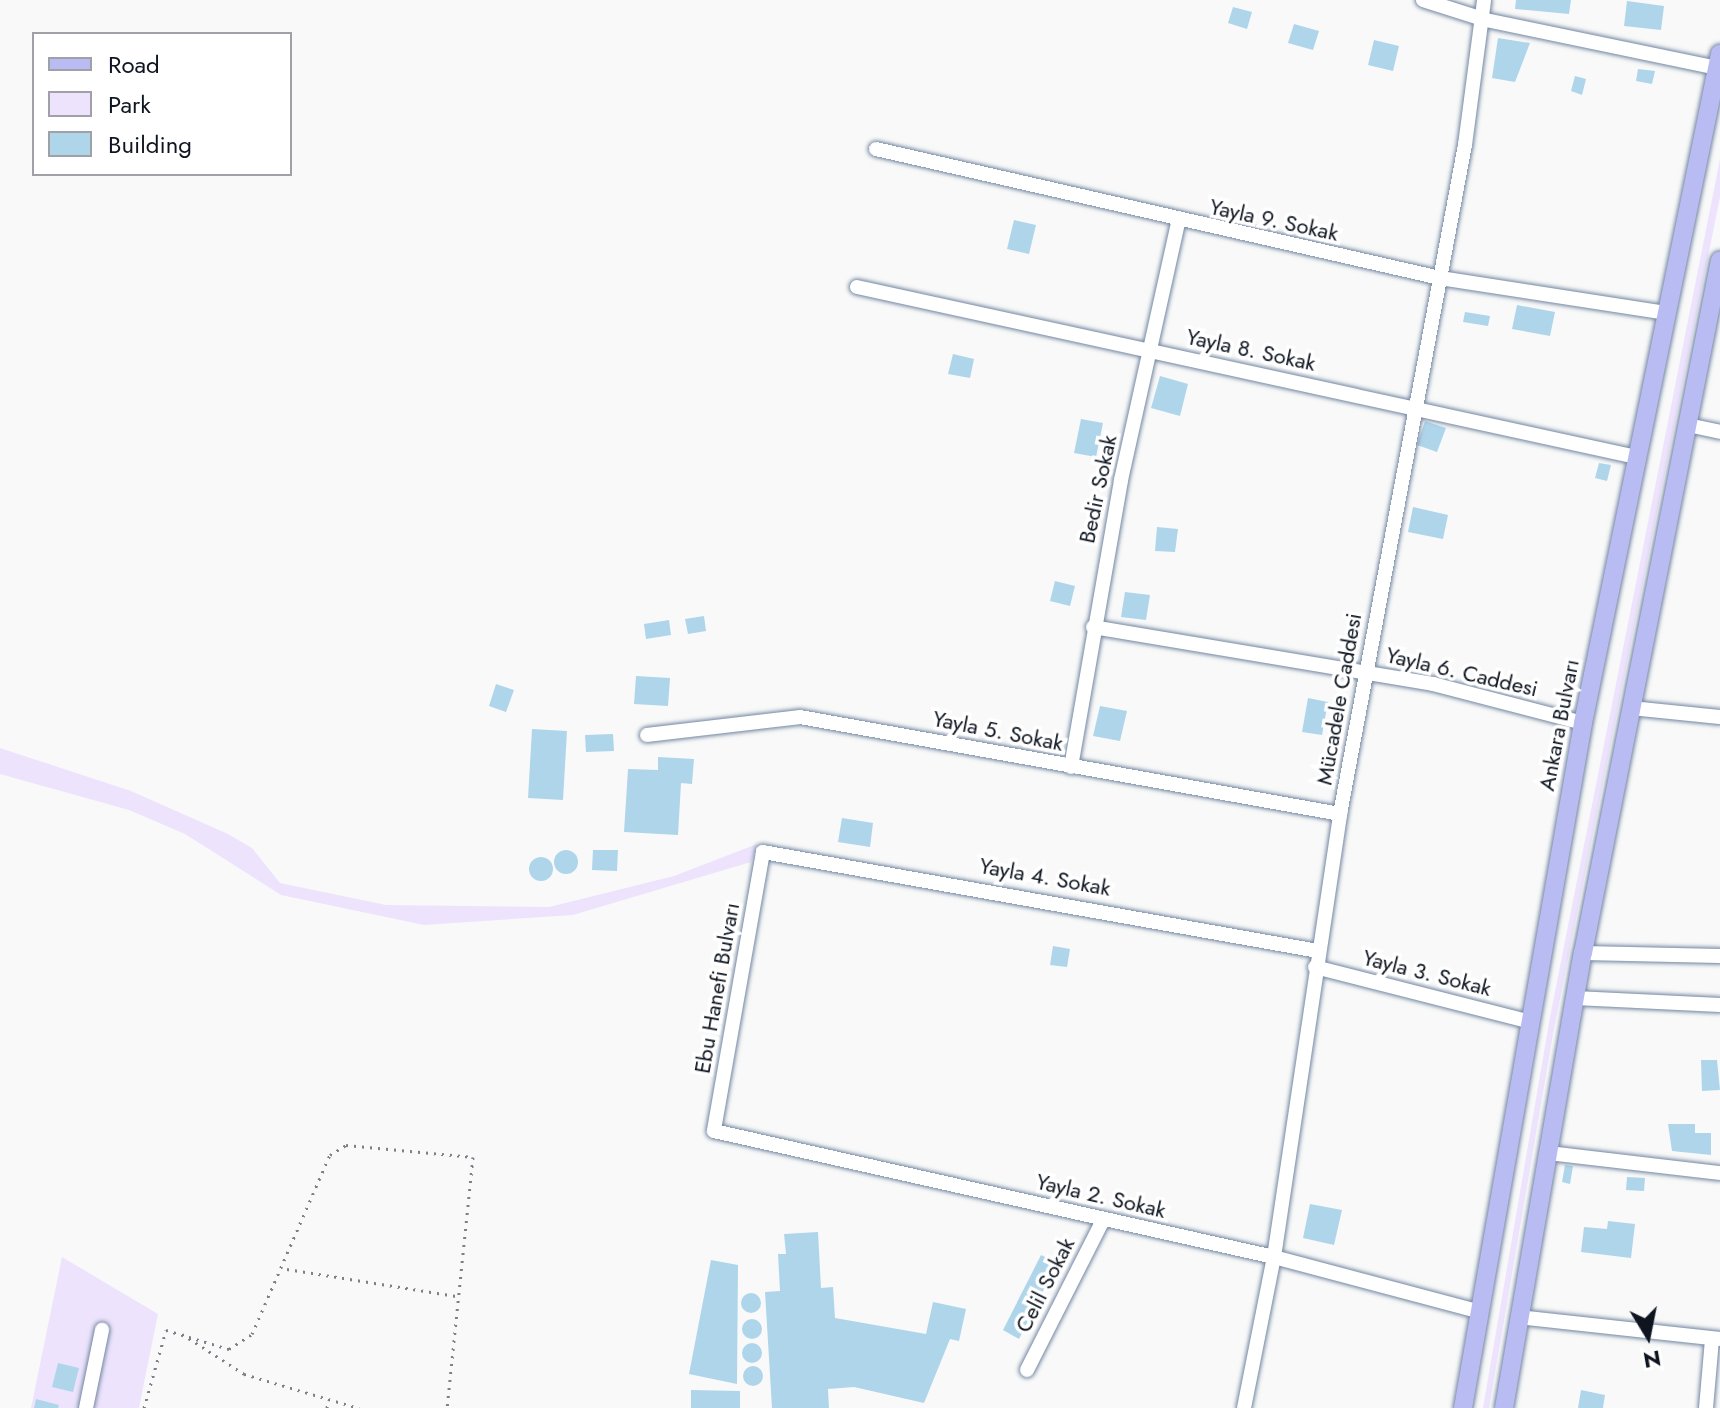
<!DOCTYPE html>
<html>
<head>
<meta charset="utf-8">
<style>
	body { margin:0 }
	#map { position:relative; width:1720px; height:1408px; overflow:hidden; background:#f9f9f9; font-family:Jost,sans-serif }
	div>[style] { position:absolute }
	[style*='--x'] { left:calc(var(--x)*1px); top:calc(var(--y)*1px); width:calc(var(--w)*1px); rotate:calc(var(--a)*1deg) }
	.green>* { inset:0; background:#ede3fd }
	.building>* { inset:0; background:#afd5eb }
	.round { border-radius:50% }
	.path>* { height:3px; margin-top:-1.5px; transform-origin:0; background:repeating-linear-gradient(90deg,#7d8187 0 2px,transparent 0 8px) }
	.roads { filter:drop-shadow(0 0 2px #7387a2) drop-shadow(0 0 2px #7387a2) }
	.minor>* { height:14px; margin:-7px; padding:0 7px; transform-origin:7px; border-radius:7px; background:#fff }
	.major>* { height:18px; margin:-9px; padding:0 9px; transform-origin:9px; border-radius:9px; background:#b9bcf2 }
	span { translate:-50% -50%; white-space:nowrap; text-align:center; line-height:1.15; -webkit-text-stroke:7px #fff; paint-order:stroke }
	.street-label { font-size:22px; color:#0e1520 }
	.legend { position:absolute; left:32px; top:32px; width:260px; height:144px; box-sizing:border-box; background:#fff; border:2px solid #9fa1a6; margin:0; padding:10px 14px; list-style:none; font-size:24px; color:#0e1520 }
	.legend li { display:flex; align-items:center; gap:16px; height:40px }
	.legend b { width:40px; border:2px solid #9fa1a6 }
	.north { position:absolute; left:1608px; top:1296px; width:80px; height:80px; -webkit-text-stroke:6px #fff; paint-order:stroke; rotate:170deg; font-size:22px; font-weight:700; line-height:32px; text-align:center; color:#0e1520 }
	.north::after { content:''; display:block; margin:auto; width:28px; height:36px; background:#0e1520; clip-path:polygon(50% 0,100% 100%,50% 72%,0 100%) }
</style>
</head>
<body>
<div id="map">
	<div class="green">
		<i style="clip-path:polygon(1720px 159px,1720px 197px,1553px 1034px,1489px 1408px,1483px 1408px,1550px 1017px)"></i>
		<i style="clip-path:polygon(0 748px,131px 791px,228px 834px,252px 848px,280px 883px,386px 905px,549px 907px,674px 876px,757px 844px,751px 862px,573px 915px,424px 925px,281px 895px,185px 834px,129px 810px,0 774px)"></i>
		<i style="clip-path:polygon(62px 1257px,158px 1314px,139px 1408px,31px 1408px)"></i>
	</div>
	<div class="building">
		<i style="clip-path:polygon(1516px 0,1571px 0,1569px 14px,1515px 9px)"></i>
		<i style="clip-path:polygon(1627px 1px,1664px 6px,1661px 30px,1624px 26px)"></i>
		<i style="clip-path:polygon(1233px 7px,1252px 12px,1247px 29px,1228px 23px)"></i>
		<i style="clip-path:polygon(1294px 24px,1319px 31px,1313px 50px,1288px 43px)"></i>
		<i style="clip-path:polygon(1498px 38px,1530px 43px,1515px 82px,1492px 78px)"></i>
		<i style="clip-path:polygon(1374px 40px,1399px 46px,1393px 71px,1368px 65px)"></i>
		<i style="clip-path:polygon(1638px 69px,1655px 71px,1652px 84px,1636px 81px)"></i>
		<i style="clip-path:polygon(1575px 76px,1586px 79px,1582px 95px,1571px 91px)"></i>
		<i style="clip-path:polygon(1014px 220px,1036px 225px,1029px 254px,1007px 249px)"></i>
		<i style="clip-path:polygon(1517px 305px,1555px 312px,1550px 336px,1512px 329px)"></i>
		<i style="clip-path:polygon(1465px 312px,1490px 316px,1488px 326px,1463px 322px)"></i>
		<i style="clip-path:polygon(953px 354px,974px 359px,970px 378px,948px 374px)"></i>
		<i style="clip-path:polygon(1160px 376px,1188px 384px,1180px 416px,1151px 408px)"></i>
		<i style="clip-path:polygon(1081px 419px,1103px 423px,1096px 457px,1074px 453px)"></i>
		<i style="clip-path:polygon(1425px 421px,1446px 428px,1437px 452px,1417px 445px)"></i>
		<i style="clip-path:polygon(1599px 463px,1611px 465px,1607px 481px,1595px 478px)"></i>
		<i style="clip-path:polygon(1413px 507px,1448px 515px,1443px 539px,1408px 532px)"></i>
		<i style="clip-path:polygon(1157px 527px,1178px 529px,1175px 552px,1155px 551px)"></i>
		<i style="clip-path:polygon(1055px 581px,1075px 586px,1070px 606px,1050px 601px)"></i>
		<i style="clip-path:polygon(1125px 592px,1150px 595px,1146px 620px,1121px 617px)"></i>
		<i style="clip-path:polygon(704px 616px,706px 631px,688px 634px,685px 619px)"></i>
		<i style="clip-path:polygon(669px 620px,671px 635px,646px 639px,644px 624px)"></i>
		<i style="clip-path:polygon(636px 676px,670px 678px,668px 706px,634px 704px)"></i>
		<i style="clip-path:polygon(496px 684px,514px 690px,506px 712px,489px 706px)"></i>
		<i style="clip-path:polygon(1308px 698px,1328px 702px,1322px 735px,1302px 732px)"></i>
		<i style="clip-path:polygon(1100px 706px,1127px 711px,1120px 741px,1093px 736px)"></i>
		<i style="clip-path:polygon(532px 729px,567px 731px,563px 800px,528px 798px)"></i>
		<i style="clip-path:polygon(613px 734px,614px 751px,586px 752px,585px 735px)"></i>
		<i style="clip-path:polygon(658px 757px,694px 759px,692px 784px,681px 783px,678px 835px,624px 832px,628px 769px,658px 770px)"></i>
		<i style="clip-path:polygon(842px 818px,873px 823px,870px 847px,838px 842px)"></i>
		<i style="clip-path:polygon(593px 850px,618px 850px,617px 871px,592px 870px)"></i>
		<i class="round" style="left:554px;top:850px;width:24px;height:24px"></i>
		<i class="round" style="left:529px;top:857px;width:24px;height:24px"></i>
		<i style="clip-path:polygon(1053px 946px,1070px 949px,1067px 967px,1050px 965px)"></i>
		<i style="clip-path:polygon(1701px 1060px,1717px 1060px,1720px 1090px,1702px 1091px)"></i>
		<i style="clip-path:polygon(1668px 1124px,1695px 1124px,1695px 1133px,1711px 1133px,1711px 1155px,1672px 1151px)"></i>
		<i style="clip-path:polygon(1565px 1165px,1573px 1166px,1570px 1184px,1562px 1182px)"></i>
		<i style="clip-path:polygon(1627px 1177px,1645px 1178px,1644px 1191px,1626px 1190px)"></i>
		<i style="clip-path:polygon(1310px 1204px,1342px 1210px,1334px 1245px,1303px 1238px)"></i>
		<i style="clip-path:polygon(1608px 1221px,1635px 1224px,1631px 1258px,1581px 1252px,1584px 1227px,1607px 1229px)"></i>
		<i style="clip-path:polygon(818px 1232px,821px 1288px,833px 1287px,835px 1318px,926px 1334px,933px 1302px,966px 1309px,959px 1341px,950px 1339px,924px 1403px,854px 1387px,828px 1389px,829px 1408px,772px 1408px,765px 1292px,780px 1291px,778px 1254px,786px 1254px,784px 1234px)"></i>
		<i style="clip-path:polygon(1041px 1255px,1057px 1263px,1019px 1339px,1003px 1330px)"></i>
		<i style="clip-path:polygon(711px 1260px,738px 1265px,737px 1384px,689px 1374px)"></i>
		<i class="round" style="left:741px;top:1293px;width:20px;height:20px"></i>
		<i class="round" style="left:742px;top:1319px;width:20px;height:20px"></i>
		<i class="round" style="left:742px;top:1343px;width:20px;height:20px"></i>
		<i style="clip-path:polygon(58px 1363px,79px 1368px,73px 1392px,52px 1387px)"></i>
		<i class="round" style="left:743px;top:1366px;width:20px;height:20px"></i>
		<i style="clip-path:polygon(691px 1390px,740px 1391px,740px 1408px,691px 1408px)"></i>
		<i style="clip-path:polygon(1581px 1390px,1605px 1395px,1603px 1408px,1578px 1408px)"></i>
		<i style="clip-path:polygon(36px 1399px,59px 1405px,58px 1408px,34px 1408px)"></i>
	</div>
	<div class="path">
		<i style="--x:287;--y:1269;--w:176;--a:9.1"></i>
		<i style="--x:182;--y:1334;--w:74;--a:32.8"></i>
		<i style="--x:244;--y:1374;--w:120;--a:16.5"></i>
		<i style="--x:144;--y:1408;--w:81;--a:-74.2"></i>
		<i style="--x:166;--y:1330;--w:66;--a:16.8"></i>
		<i style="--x:229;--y:1349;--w:27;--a:-33"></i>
		<i style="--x:252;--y:1334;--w:195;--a:-66.5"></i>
		<i style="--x:330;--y:1155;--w:19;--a:-32"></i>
		<i style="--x:346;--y:1145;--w:128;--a:5.4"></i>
		<i style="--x:473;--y:1157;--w:252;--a:95.9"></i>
		<i style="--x:327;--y:1408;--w:8;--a:-83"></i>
	</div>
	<div class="roads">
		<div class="minor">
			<i style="--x:1423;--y:0;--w:66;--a:17.6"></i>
			<i style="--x:1486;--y:20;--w:237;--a:11.7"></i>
			<i style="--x:876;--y:149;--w:579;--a:12.88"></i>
			<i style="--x:1440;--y:278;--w:230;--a:8.8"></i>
			<i style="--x:857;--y:287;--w:797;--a:12.31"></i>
			<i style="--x:1688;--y:425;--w:33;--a:12"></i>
			<i style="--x:1093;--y:627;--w:345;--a:9.5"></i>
			<i style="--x:1433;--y:684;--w:155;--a:14.6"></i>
			<i style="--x:1631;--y:708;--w:89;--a:5.8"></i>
			<i style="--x:647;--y:735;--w:154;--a:-6.7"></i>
			<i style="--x:800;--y:717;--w:549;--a:10.18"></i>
			<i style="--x:1071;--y:767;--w:291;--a:-80.1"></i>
			<i style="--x:1121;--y:480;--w:264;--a:-77.5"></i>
			<i style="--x:1318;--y:951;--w:564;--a:-169.89"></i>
			<i style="--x:763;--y:852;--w:283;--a:100"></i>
			<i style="--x:714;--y:1131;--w:574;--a:12.68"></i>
			<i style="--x:1274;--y:1257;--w:210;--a:14.9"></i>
			<i style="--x:1583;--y:953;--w:137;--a:1.3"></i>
			<i style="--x:1315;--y:967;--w:219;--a:14.3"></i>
			<i style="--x:1575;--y:998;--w:145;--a:2.8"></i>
			<i style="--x:1549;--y:1153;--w:172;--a:6.7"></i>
			<i style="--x:1518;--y:1317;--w:203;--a:6.2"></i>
			<i style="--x:1027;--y:1370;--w:168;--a:-63.1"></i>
			<i style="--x:86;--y:1408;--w:80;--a:-78.4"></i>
			<i style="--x:1244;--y:1408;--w:154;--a:-78.8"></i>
			<i style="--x:1274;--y:1257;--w:448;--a:-81.5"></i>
			<i style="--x:1340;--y:814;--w:681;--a:-79.42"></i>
			<i style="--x:1465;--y:145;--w:146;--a:-82.5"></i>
			<i style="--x:1706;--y:1408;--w:69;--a:-85"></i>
		</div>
		<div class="major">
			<i style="--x:1463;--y:1408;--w:695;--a:-80.06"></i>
			<i style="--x:1583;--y:723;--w:683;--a:-78.43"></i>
			<i style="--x:1504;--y:1408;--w:462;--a:-80.2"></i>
			<i style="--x:1583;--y:953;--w:706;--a:-78.82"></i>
		</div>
	</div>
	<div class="street-label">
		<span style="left:1274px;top:220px;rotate:12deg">Yayla 9. Sokak</span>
		<span style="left:1251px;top:350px;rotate:12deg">Yayla 8. Sokak</span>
		<span style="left:1098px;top:489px;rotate:-78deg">Bedir Sokak</span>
		<span style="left:1462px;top:672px;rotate:13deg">Yayla 6. Caddesi</span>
		<span style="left:1339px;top:699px;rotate:-80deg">Mücadele Caddesi</span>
		<span style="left:1559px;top:725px;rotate:-79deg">Ankara Bulvarı</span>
		<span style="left:998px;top:731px;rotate:11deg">Yayla 5. Sokak</span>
		<span style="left:1045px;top:877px;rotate:10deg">Yayla 4. Sokak</span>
		<span style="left:1427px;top:973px;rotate:14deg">Yayla 3. Sokak</span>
		<span style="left:717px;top:988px;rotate:-80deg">Ebu Hanefi Bulvarı</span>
		<span style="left:1101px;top:1196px;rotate:13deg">Yayla 2. Sokak</span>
		<span style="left:1045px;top:1285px;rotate:-63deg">Celil Sokak</span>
	</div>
	<ul class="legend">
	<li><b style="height:10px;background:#b9bcf2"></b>Road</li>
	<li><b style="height:22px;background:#ede3fd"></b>Park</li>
	<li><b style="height:22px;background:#afd5eb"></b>Building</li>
	</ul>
	<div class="north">N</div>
</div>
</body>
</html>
